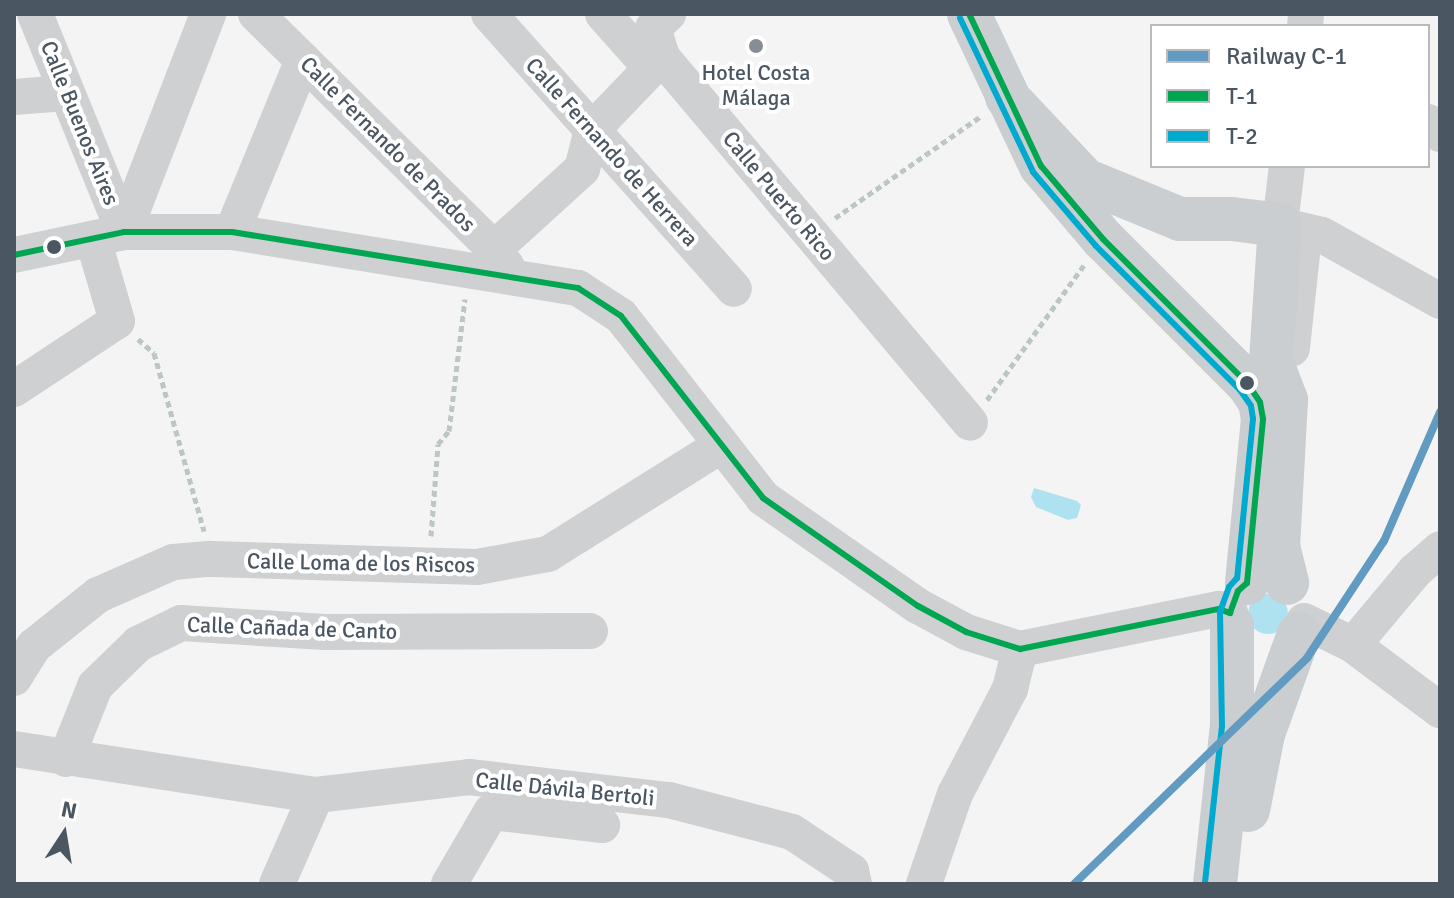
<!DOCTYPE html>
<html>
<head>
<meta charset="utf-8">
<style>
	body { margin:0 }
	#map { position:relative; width:1454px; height:898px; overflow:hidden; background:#f4f4f4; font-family:Signika,sans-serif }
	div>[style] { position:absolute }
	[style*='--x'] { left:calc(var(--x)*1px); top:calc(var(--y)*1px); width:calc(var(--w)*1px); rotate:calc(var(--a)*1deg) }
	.water>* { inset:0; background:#aee2f0 }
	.round { border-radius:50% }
	.path>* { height:5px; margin-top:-2.5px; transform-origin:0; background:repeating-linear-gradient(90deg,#bcc7c4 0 6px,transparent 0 10px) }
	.minor>* { height:36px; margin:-18px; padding:0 18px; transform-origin:18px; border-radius:18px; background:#ced0d2 }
	.major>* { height:44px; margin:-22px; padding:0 22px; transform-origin:22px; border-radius:22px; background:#caced1 }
	.bus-1>* { height:6px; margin:-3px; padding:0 3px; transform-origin:3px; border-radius:3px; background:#00a651 }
	.bus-2>* { height:6px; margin:-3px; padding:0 3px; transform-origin:3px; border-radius:3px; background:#00a9ce }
	.rail-1>* { height:8px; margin:-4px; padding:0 4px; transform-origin:4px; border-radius:4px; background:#619bc1 }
	.dots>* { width:22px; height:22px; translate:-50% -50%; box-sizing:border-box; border:4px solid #fff; border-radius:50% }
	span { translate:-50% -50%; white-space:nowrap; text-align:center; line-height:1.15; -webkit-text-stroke:8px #fff; paint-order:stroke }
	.poi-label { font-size:22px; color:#4a5661 }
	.street-label { font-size:22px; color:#4a5661 }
	.frame { position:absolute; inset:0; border:16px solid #4a5661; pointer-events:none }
	.legend { position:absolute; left:1150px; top:24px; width:280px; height:144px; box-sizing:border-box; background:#fff; border:2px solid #b7bbc0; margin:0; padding:10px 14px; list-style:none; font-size:24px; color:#4a5661 }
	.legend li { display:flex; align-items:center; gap:16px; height:40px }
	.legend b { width:40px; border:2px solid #b7bbc0 }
	.north { position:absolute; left:24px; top:794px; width:80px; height:80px; -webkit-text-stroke:6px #fff; paint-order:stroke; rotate:12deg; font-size:22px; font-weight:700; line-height:32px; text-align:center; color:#4a5661 }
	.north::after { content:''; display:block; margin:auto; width:28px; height:36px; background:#4a5661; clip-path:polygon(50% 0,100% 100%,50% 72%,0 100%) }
</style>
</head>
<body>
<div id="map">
	<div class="water">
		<i style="clip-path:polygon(1034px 488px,1077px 501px,1081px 505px,1077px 518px,1068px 520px,1036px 507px,1031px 497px)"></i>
		<i class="round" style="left:1248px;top:594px;width:40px;height:40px"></i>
	</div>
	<div class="path">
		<i style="--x:835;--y:218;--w:178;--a:-34.9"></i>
		<i style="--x:138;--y:339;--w:21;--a:41"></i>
		<i style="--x:154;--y:353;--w:185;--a:74.3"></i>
		<i style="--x:987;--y:400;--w:166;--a:-54.3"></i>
		<i style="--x:431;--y:536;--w:92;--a:-85.6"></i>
		<i style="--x:438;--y:444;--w:17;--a:-50"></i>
		<i style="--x:449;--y:431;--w:133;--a:-83.1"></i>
	</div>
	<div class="minor">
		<i style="--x:35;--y:14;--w:235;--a:67.8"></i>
		<i style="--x:256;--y:14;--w:334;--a:44.6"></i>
		<i style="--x:494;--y:249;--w:22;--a:54"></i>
		<i style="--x:489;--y:14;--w:368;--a:48.3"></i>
		<i style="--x:603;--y:14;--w:72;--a:48.4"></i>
		<i style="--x:1305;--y:26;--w:12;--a:-85"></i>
		<i style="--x:662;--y:57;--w:30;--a:-107"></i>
		<i style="--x:653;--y:28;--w:21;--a:-43"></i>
		<i style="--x:14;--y:97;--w:52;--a:-4.4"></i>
		<i style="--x:1428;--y:122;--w:17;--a:45"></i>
		<i style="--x:1287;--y:166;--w:59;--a:96.8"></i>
		<i style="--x:1280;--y:225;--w:36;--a:53"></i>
		<i style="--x:1302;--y:254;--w:95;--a:96.1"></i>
		<i style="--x:1280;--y:225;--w:43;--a:13.4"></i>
		<i style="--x:1322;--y:235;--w:135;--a:29.2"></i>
		<i style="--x:124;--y:232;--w:234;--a:-68.9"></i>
		<i style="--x:232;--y:232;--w:186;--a:-67.6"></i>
		<i style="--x:494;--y:249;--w:119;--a:-42.3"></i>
		<i style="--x:582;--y:169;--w:40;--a:-75.6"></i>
		<i style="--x:592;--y:130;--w:101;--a:-46.2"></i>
		<i style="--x:662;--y:57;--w:478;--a:49.9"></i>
		<i style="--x:14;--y:255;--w:112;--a:-11.8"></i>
		<i style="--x:124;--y:232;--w:108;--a:0"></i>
		<i style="--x:232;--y:232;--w:351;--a:9.2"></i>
		<i style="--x:578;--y:288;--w:51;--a:33.1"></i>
		<i style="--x:621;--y:316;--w:231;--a:52"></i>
		<i style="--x:763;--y:498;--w:189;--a:34.9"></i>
		<i style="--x:918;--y:606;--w:55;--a:28.4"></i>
		<i style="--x:966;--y:632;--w:57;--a:17.5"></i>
		<i style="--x:1020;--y:649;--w:203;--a:-11.4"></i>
		<i style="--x:1219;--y:609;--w:12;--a:20"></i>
		<i style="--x:14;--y:389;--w:123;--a:-33.4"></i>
		<i style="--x:117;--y:321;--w:85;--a:-106.3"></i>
		<i style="--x:1304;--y:621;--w:55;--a:26.1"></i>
		<i style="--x:1353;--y:645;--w:109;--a:36.8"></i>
		<i style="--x:1353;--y:645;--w:97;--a:-50"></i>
		<i style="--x:1415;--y:571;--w:33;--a:-41"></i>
		<i style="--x:14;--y:678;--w:38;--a:-58"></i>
		<i style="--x:34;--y:646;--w:82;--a:-38.6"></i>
		<i style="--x:98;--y:595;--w:82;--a:-23.7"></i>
		<i style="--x:173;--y:562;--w:38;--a:-5"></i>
		<i style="--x:211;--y:559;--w:266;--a:1.7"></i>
		<i style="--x:477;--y:567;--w:72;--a:-10.4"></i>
		<i style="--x:548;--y:554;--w:203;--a:-32.1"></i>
		<i style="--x:14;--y:749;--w:305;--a:8.7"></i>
		<i style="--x:316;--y:795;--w:154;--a:-6.7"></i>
		<i style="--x:469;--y:777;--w:201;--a:6.6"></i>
		<i style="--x:669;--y:800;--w:127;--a:14.6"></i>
		<i style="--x:792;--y:832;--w:71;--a:33.5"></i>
		<i style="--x:851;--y:871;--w:13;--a:77"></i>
		<i style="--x:66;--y:759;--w:79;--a:-68.3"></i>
		<i style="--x:95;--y:686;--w:60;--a:-44.3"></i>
		<i style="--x:138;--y:644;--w:48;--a:-26"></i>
		<i style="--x:181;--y:623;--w:144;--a:3.6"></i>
		<i style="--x:325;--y:632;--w:265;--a:-0.2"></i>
		<i style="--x:277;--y:884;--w:97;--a:-66.3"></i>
		<i style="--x:449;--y:884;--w:83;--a:-59.7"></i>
		<i style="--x:491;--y:812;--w:112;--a:6.7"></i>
		<i style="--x:924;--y:884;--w:95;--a:-71"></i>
		<i style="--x:955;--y:794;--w:119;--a:-62.4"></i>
		<i style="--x:1010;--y:689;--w:41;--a:-76"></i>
	</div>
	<div class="major">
		<i style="--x:969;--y:14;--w:168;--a:64.7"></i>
		<i style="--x:1041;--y:166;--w:96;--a:49.7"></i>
		<i style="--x:1103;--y:239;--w:205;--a:45"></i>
		<i style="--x:1248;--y:384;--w:22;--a:56"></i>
		<i style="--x:1260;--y:402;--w:17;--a:80"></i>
		<i style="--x:1263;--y:419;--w:165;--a:95.6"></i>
		<i style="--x:1007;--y:97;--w:114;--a:46.8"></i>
		<i style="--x:1085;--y:180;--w:103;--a:22.3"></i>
		<i style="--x:1180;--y:219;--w:52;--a:0"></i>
		<i style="--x:1232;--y:219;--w:48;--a:7.1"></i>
		<i style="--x:1280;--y:225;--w:136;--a:93.8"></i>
		<i style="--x:1271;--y:361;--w:42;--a:69"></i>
		<i style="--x:1286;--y:400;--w:146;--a:93.1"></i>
		<i style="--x:1278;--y:546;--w:38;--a:76"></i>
		<i style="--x:1248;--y:810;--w:77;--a:-78.8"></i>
		<i style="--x:1263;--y:734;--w:106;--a:-70.2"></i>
		<i style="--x:1215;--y:884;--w:159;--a:-83.9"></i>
		<i style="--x:1232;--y:726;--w:100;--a:-90"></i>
	</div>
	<div class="bus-1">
		<i style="--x:14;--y:255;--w:112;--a:-11.8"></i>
		<i style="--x:124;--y:232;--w:108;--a:0"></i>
		<i style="--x:232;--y:232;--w:351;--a:9.2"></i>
		<i style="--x:578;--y:288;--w:51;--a:33.1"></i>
		<i style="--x:621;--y:316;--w:231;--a:52"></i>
		<i style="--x:763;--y:498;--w:189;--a:34.9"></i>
		<i style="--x:918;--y:606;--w:55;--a:28.4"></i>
		<i style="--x:966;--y:632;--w:57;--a:17.5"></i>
		<i style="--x:1020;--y:649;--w:203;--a:-11.4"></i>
		<i style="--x:1219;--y:609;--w:12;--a:20"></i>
		<i style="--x:1230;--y:613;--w:23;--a:-70"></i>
		<i style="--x:1238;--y:591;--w:12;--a:-42"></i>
		<i style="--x:1247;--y:583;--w:165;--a:-84.4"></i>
		<i style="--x:1263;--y:419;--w:17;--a:-100"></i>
		<i style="--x:1260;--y:402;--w:22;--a:-124"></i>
		<i style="--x:1248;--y:384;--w:205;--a:-135"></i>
		<i style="--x:1103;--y:239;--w:96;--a:-130.3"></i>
		<i style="--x:1041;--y:166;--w:168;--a:-115.3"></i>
	</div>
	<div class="bus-2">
		<i style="--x:960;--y:18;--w:170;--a:64.6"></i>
		<i style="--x:1033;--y:172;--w:97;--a:49.6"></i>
		<i style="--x:1096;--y:246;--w:204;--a:45"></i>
		<i style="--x:1240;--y:390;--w:19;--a:55"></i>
		<i style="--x:1251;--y:406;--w:13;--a:81"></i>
		<i style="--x:1253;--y:419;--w:160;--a:95.7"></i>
		<i style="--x:1237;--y:578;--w:12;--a:132"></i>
		<i style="--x:1229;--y:587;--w:27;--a:110"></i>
		<i style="--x:1220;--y:612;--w:114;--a:89"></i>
		<i style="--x:1222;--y:726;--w:158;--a:96.2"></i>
	</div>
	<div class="rail-1">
		<i style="--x:1074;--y:884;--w:325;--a:-44.1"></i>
		<i style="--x:1307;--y:658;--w:140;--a:-56.7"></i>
		<i style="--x:1384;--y:541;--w:141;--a:-66.5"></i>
	</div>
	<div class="dots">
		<i style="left:756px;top:46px;background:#868d94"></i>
		<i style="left:54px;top:247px;background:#4a5661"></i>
		<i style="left:1247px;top:383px;background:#4a5661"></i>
	</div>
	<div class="poi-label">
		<span style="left:756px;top:85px">Hotel Costa<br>Málaga</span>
	</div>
	<div class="street-label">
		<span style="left:80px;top:123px;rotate:68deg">Calle Buenos Aires</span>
		<span style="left:388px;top:144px;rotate:45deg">Calle Fernando de Prados</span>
		<span style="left:612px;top:152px;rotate:48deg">Calle Fernando de Herrera</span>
		<span style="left:779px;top:196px;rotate:50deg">Calle Puerto Rico</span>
		<span style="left:361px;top:563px;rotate:1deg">Calle Loma de los Riscos</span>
		<span style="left:292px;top:628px;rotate:2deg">Calle Cañada de Canto</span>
		<span style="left:565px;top:789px;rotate:6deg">Calle Dávila Bertoli</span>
	</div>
	<div class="frame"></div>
	<ul class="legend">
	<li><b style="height:10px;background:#619bc1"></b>Railway C-1</li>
	<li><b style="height:10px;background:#00a651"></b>T-1</li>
	<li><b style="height:10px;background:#00a9ce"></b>T-2</li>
	</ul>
	<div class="north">N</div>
</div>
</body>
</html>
